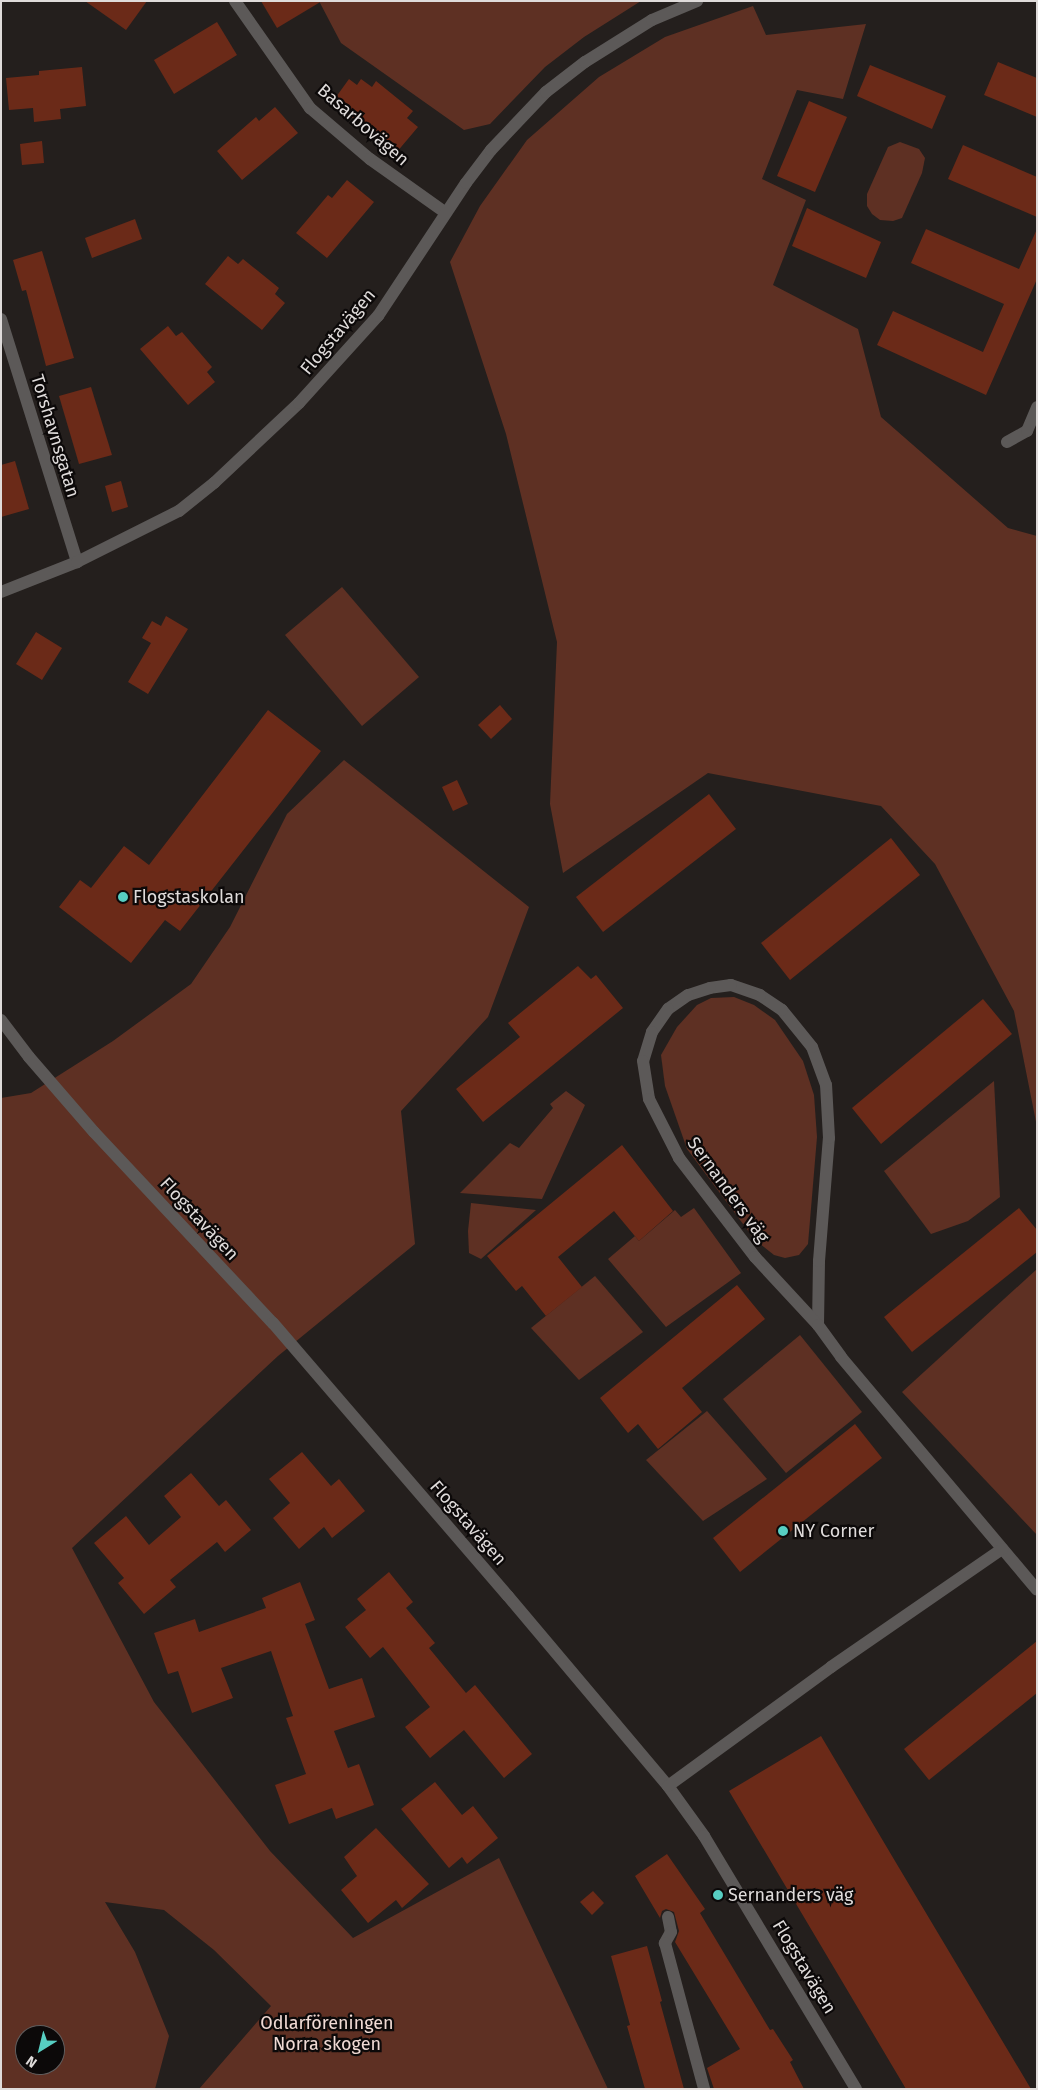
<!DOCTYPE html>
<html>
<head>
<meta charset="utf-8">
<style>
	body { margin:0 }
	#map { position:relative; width:1038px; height:2090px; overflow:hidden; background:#241f1d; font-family:"Fira Sans",sans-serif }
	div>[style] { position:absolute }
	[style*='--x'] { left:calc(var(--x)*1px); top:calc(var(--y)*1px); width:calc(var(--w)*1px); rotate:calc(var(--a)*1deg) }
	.green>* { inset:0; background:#5e3023 }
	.building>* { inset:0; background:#6b2a18 }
	.street>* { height:12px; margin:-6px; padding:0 6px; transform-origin:6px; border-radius:6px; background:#5c5958 }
	.dots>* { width:14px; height:14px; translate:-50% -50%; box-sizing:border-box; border:2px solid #0c0909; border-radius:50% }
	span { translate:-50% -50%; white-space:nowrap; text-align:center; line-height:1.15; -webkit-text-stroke:4.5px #0c0909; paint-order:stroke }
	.street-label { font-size:18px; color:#dfdbda }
	.poi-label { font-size:18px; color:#dfdbda }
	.left { translate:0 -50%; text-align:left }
	.park-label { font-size:18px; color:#f0dad4 }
	.frame { position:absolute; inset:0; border:2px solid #dfdbda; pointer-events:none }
	.north { position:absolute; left:15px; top:2025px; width:50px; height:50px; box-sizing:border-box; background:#0c0909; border:1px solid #605d5d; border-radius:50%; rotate:216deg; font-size:14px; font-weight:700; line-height:20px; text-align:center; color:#dfdbda }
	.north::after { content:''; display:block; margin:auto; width:18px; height:22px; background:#57cec2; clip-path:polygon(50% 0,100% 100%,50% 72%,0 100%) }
</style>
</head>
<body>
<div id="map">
	<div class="green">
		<i style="clip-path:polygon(319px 1px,641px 1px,584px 37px,545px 67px,490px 124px,464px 130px,341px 43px)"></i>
		<i style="clip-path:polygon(753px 6px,766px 35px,866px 24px,843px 99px,797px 90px,762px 179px,806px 200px,773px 285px,858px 329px,881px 417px,1008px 528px,1037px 536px,1037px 1127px,1014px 1011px,935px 864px,881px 806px,708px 773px,563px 873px,550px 804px,557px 642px,506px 434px,450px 262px,480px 206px,527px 140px,599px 77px,665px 37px)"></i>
		<i style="clip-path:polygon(900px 142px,919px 149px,925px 158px,922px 173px,902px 218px,893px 221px,880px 220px,872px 214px,867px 206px,867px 194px,888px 147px)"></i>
		<i style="clip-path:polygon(342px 587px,419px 677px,362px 726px,285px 635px)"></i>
		<i style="clip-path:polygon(evenodd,344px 760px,529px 907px,488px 1017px,401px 1111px,415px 1244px,278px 1356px,72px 1548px,154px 1702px,270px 1851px,353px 1938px,499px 1858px,608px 2089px,199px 2089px,271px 2006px,214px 1950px,164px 1910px,105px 1902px,135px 1952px,169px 2036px,155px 2089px,1px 2089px,1px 1098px,31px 1093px,113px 1041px,191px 984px,230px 927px,287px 814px,344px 760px,25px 2035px,55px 2035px,55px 2065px,25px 2065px,25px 2035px)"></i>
		<i style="clip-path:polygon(734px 997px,754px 1005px,775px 1020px,803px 1061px,814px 1095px,817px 1137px,808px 1244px,799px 1255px,785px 1258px,774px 1255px,755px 1240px,687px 1149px,665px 1086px,661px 1055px,677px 1027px,697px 1005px,711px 998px)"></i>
		<i style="clip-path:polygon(994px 1081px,1000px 1197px,968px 1221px,931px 1234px,884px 1171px)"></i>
		<i style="clip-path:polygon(566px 1091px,585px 1105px,542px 1199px,460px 1193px,510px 1143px,519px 1148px,553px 1108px,550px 1104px)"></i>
		<i style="clip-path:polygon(471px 1203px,536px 1210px,481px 1259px,469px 1253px,468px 1231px)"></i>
		<i style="clip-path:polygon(694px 1208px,741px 1273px,666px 1327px,608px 1259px,635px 1236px,639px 1241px,675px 1210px,681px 1217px)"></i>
		<i style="clip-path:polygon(1037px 1269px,1037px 1535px,902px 1392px)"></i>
		<i style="clip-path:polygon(595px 1276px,643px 1332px,579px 1380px,531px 1328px)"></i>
		<i style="clip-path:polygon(800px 1335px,862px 1412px,786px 1473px,723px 1399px)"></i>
		<i style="clip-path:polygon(707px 1411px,767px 1479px,703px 1521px,646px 1460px)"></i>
	</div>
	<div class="building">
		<i style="clip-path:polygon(85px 1px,147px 1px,126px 30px)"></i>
		<i style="clip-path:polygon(261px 1px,322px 1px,277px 28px)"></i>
		<i style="clip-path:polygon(217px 22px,237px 55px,174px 94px,154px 60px)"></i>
		<i style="clip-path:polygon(998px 62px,1037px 78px,1037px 117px,984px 95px)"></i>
		<i style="clip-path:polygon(870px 65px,946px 96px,932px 129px,857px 96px)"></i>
		<i style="clip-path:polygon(82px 67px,86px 106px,60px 109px,61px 119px,34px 122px,33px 108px,9px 110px,6px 78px,39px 75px,39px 71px)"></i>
		<i style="clip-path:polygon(349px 79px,357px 85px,361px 79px,372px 87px,376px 81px,413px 111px,407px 118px,418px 127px,396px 153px,338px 106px,342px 102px,336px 97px)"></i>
		<i style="clip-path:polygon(809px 101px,847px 117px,815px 192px,777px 176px)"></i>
		<i style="clip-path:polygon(275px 107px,298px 133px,242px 180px,217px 151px,256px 117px,259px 121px)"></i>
		<i style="clip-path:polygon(42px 141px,44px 163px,22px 165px,20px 144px)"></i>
		<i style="clip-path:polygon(963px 145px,1037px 177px,1037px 217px,948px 179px)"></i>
		<i style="clip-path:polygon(347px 180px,374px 202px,327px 258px,296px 233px,328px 195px,332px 198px)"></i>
		<i style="clip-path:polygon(807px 208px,881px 242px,866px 278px,792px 246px)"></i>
		<i style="clip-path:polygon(135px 219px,142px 239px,92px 258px,85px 238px)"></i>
		<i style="clip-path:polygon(926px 229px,1019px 269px,1037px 229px,1037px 279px,986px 395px,877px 345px,893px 311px,983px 352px,1004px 304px,911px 263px)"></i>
		<i style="clip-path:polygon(42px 251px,74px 358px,46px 366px,26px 290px,22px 291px,13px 260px)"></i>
		<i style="clip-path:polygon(228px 256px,238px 264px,243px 259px,279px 288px,275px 294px,285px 303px,262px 330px,205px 284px)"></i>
		<i style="clip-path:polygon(168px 326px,176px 336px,182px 332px,212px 367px,207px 372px,215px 382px,188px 405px,140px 349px)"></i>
		<i style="clip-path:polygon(91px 387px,112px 455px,79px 464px,59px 396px)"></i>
		<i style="clip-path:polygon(15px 461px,29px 509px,1px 517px,1px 465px)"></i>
		<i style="clip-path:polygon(121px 481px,128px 507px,112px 512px,105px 486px)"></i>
		<i style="clip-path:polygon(166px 616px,188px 629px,148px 694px,128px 682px,151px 643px,142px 638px,152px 621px,161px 626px)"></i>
		<i style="clip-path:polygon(36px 632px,62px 648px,42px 680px,16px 664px)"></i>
		<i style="clip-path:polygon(500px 705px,512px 719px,491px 739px,478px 725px)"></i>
		<i style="clip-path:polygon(268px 710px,321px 751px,180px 931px,165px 920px,131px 963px,59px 907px,80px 880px,91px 888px,124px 846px,149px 865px)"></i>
		<i style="clip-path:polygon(457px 780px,468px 804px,453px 811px,442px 787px)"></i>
		<i style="clip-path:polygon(709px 794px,736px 829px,603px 932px,576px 897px)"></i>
		<i style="clip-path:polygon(891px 838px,920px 875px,790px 980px,761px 943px)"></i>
		<i style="clip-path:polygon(578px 966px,591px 979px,596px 975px,623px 1008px,483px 1122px,456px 1089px,520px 1037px,508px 1023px)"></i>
		<i style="clip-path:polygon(983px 999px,1012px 1034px,881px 1144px,852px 1108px)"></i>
		<i style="clip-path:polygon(622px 1145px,673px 1211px,639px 1241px,614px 1211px,558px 1257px,582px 1287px,546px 1316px,522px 1286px,516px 1291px,487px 1256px)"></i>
		<i style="clip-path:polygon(1019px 1208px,1037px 1230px,1037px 1252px,912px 1352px,884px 1317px)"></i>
		<i style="clip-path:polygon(737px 1285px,765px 1319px,682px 1388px,702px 1412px,658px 1449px,638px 1424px,628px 1433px,600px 1398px)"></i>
		<i style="clip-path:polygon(855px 1424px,882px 1458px,740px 1572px,713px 1538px)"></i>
		<i style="clip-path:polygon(302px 1452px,331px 1486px,339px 1479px,365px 1511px,332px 1538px,324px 1527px,299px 1549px,273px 1518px,290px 1503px,269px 1479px)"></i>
		<i style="clip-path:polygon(191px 1473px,219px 1506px,226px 1500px,251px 1530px,225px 1552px,217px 1542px,170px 1580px,176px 1587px,144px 1614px,118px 1583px,124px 1578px,94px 1543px,126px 1516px,149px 1545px,181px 1517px,164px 1496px)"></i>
		<i style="clip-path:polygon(389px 1572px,413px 1602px,406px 1608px,435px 1643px,429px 1648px,466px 1693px,475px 1685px,532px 1754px,504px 1778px,464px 1730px,430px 1758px,405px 1727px,430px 1707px,383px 1647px,370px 1658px,345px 1627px,366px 1610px,357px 1599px)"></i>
		<i style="clip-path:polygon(300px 1582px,315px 1620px,305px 1624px,329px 1689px,362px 1678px,375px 1717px,334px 1731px,348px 1768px,359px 1764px,374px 1805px,336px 1819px,332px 1808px,289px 1824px,275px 1785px,306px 1774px,286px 1718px,293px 1716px,271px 1651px,221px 1668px,233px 1698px,192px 1713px,178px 1671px,168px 1674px,154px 1633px,195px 1619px,199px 1632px,233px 1620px,266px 1608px,262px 1598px)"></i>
		<i style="clip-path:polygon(1037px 1641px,1037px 1693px,929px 1780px,904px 1749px)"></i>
		<i style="clip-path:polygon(821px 1736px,892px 1856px,1031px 2089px,906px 2089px,729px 1791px)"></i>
		<i style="clip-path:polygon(435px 1782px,462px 1815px,473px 1806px,498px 1838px,467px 1864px,462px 1857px,449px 1868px,401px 1809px)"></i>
		<i style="clip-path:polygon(376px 1828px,429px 1884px,402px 1908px,396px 1900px,368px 1923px,341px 1890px,357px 1876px,344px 1857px)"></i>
		<i style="clip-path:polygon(667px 1854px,705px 1909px,700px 1913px,770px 2030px,773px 2029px,793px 2060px,790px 2062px,804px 2089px,714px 2089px,707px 2068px,740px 2049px,675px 1942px,679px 1931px,674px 1912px,666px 1909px,662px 1911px,660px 1918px,635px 1876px)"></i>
		<i style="clip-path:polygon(593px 1891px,604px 1903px,592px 1915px,580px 1902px)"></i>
		<i style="clip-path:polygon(647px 1946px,662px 2001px,660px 2002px,684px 2089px,645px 2089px,627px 2026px,630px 2025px,611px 1956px)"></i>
	</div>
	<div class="street">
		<i style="--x:235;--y:1;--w:131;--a:55"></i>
		<i style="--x:310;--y:108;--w:79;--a:40.4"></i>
		<i style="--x:370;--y:159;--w:93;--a:35.4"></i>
		<i style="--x:1;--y:319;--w:255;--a:72.6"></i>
		<i style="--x:1007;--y:442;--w:23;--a:-29"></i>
		<i style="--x:1027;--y:431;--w:26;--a:-67"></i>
		<i style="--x:1;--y:592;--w:82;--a:-21.5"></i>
		<i style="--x:77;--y:562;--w:114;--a:-26.6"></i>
		<i style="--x:179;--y:511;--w:45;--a:-38.7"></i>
		<i style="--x:214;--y:483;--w:117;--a:-43.3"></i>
		<i style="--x:299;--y:403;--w:118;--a:-47.8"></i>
		<i style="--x:378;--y:316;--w:159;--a:-56.5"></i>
		<i style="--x:466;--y:183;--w:41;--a:-52.9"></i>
		<i style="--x:491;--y:150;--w:80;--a:-46.5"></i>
		<i style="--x:546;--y:92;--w:49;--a:-37.6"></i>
		<i style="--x:585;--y:62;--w:79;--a:-32.1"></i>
		<i style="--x:652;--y:20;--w:49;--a:-22.9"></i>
		<i style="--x:1;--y:1020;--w:46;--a:52.9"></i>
		<i style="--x:29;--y:1057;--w:99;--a:49.1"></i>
		<i style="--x:94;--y:1132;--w:262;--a:46.9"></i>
		<i style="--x:273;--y:1323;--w:360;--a:49.3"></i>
		<i style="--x:508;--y:1596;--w:248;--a:49.9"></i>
		<i style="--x:668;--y:1786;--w:62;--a:54.2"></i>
		<i style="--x:704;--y:1836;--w:295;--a:59"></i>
		<i style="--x:818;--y:1325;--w:64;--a:-89.1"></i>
		<i style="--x:819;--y:1261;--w:123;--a:-85.4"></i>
		<i style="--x:829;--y:1138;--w:53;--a:-93.2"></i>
		<i style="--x:826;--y:1085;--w:40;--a:-110.2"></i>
		<i style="--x:812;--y:1047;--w:48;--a:-129"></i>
		<i style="--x:782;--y:1010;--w:27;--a:-146"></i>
		<i style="--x:760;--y:995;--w:31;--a:-161"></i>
		<i style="--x:731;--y:985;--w:21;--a:172"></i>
		<i style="--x:710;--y:988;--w:23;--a:162"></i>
		<i style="--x:688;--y:995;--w:24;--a:145"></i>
		<i style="--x:668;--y:1009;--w:28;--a:125"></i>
		<i style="--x:652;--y:1032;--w:30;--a:107"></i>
		<i style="--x:643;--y:1061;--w:38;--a:81"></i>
		<i style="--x:649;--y:1099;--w:66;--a:63"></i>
		<i style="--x:679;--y:1158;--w:125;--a:52.5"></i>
		<i style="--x:755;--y:1257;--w:93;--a:47.2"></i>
		<i style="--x:818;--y:1325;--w:39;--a:54"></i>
		<i style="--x:841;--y:1357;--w:304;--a:49.9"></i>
		<i style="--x:668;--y:1786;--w:202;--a:-36.1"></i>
		<i style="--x:831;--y:1667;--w:208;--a:-34.6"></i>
		<i style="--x:668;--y:1917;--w:15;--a:79"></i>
		<i style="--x:671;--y:1932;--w:13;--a:119"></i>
		<i style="--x:665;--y:1943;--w:151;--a:75"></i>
	</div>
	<div class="dots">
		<i style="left:123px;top:897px;background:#57cec2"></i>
		<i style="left:783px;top:1531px;background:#57cec2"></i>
		<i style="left:718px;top:1895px;background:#57cec2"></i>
	</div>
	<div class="street-label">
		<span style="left:363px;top:125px;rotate:41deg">Basarbovägen</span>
		<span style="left:338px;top:332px;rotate:-50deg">Flogstavägen</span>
		<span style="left:55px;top:436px;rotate:73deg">Torshavnsgatan</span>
		<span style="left:728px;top:1190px;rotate:54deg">Sernanders väg</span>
		<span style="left:199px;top:1219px;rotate:47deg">Flogstavägen</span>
		<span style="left:468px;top:1523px;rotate:49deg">Flogstavägen</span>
		<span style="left:804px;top:1967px;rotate:59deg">Flogstavägen</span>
	</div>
	<div class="poi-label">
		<span class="left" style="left:133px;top:897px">Flogstaskolan</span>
		<span class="left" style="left:793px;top:1531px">NY Corner</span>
		<span class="left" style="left:728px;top:1895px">Sernanders väg</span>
	</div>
	<div class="park-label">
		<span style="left:327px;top:2034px">Odlarföreningen<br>Norra skogen</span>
	</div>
	<div class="frame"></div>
	<div class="north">N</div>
</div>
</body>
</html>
